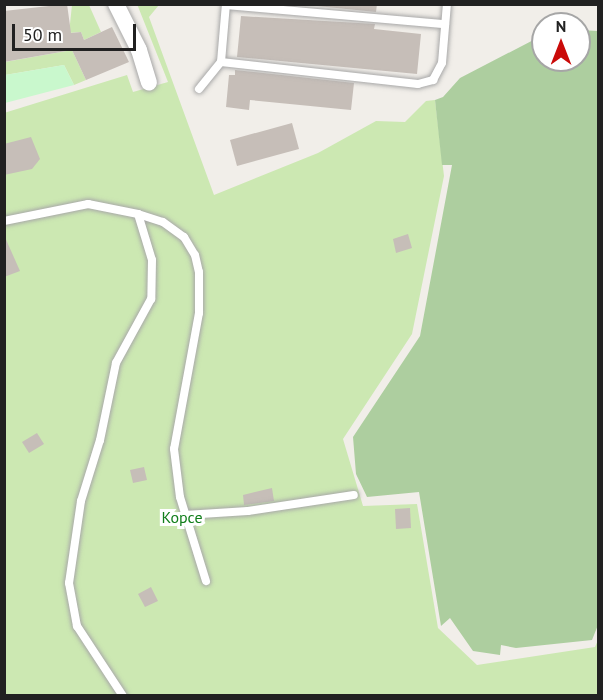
<!DOCTYPE html>
<html>
<head>
<meta charset="utf-8">
<style>
	body { margin:0 }
	#map { position:relative; width:603px; height:700px; overflow:hidden; background:#f1eee9; font-family:"PT Sans",sans-serif }
	div>[style] { position:absolute }
	[style*='--x'] { left:calc(var(--x)*1px); top:calc(var(--y)*1px); width:calc(var(--w)*1px); rotate:calc(var(--a)*1deg) }
	.grass>* { inset:0; background:#cce8b2 }
	.forest>* { inset:0; background:#adce9f }
	.park>* { inset:0; background:#c9f8cd }
	.building>* { inset:0; background:#c6beb8 }
	.roads { filter:drop-shadow(0 0 2px #a8a8a8) drop-shadow(0 0 2px #a8a8a8) }
	.service>* { height:8px; margin:-4px; padding:0 4px; transform-origin:4px; border-radius:4px; background:#fff }
	.minor>* { height:16px; margin:-8px; padding:0 8px; transform-origin:8px; border-radius:8px; background:#fff }
	span { translate:-50% -50%; white-space:nowrap; text-align:center; line-height:1.15; -webkit-text-stroke:6px #fff; paint-order:stroke }
	.park-label { font-size:16px; color:#117e1b }
	.frame { position:absolute; inset:0; border:6px solid #212121; pointer-events:none }
	.north { position:absolute; left:531px; top:12px; width:60px; height:60px; box-sizing:border-box; background:#fff; border:2px solid #a6a6a6; border-radius:50%; rotate:0deg; font-size:16px; font-weight:700; line-height:24px; text-align:center; color:#212121 }
	.north::after { content:''; display:block; margin:auto; width:21px; height:27px; background:#ca0a09; clip-path:polygon(50% 0,100% 100%,50% 72%,0 100%) }
	.scale { position:absolute; left:12px; top:24px; width:124px; height:27px; box-sizing:border-box; border:3px solid #212121; border-top:0; padding-left:8px; font-size:18px; line-height:21px; white-space:nowrap; color:#212121; -webkit-text-stroke:4px #fff; paint-order:stroke }
</style>
</head>
<body>
<div id="map">
	<div class="grass">
		<i style="clip-path:polygon(137px 4px,159px 5px,149px 17px,214px 195px,318px 153px,376px 121px,405px 122px,426px 101px,435px 100px,444px 176px,412px 334px,343px 439px,363px 506px,417px 504px,438px 628px,477px 665px,595px 647px,598px 640px,598px 695px,5px 695px,4px 113px,127px 75px,133px 92px,168px 82px)"></i>
		<i style="clip-path:polygon(72px 5px,89px 5px,101px 32px,84px 40px,81px 32px,69px 33px)"></i>
		<i style="clip-path:polygon(72px 50px,86px 80px,74px 85px,64px 65px,5px 75px,5px 62px)"></i>
	</div>
	<div class="forest">
		<i style="clip-path:polygon(579px 30px,598px 31px,598px 625px,592px 640px,516px 648px,501px 645px,500px 655px,473px 651px,450px 618px,441px 626px,419px 492px,367px 497px,356px 474px,353px 437px,420px 336px,452px 165px,442px 165px,435px 100px,443px 97px,460px 78px,543px 35px,543px 60px,579px 60px)"></i>
	</div>
	<div class="park">
		<i style="clip-path:polygon(64px 65px,74px 85px,5px 103px,5px 75px)"></i>
	</div>
	<div class="building">
		<i style="clip-path:polygon(67px 4px,71px 33px,81px 32px,84px 40px,112px 27px,129px 62px,86px 80px,72px 50px,4px 62px,4px 11px)"></i>
		<i style="clip-path:polygon(297px 4px,377px 4px,376px 12px)"></i>
		<i style="clip-path:polygon(241px 16px,375px 24px,374px 29px,421px 34px,417px 74px,237px 57px)"></i>
		<i style="clip-path:polygon(235px 70px,354px 83px,351px 110px,250px 100px,249px 110px,226px 107px,229px 75px,235px 75px)"></i>
		<i style="clip-path:polygon(292px 123px,299px 149px,237px 166px,230px 140px)"></i>
		<i style="clip-path:polygon(31px 137px,40px 159px,32px 169px,4px 175px,4px 144px)"></i>
		<i style="clip-path:polygon(408px 234px,412px 248px,396px 253px,393px 239px)"></i>
		<i style="clip-path:polygon(4px 235px,20px 271px,4px 277px)"></i>
		<i style="clip-path:polygon(37px 433px,44px 444px,29px 453px,22px 442px)"></i>
		<i style="clip-path:polygon(144px 467px,147px 480px,133px 483px,130px 470px)"></i>
		<i style="clip-path:polygon(272px 488px,274px 501px,244px 505px,243px 495px)"></i>
		<i style="clip-path:polygon(410px 508px,411px 528px,396px 529px,395px 509px)"></i>
		<i style="clip-path:polygon(151px 587px,158px 601px,145px 607px,138px 594px)"></i>
	</div>
	<div class="roads">
		<div class="service">
			<i style="--x:226;--y:5;--w:220;--a:5"></i>
			<i style="--x:221;--y:62;--w:198;--a:6.4"></i>
			<i style="--x:418;--y:84;--w:16;--a:-15"></i>
			<i style="--x:433;--y:80;--w:19;--a:-62"></i>
			<i style="--x:442;--y:63;--w:59;--a:-85.2"></i>
			<i style="--x:199;--y:89;--w:35;--a:-51"></i>
			<i style="--x:221;--y:62;--w:58;--a:-85.1"></i>
			<i style="--x:138;--y:214;--w:26;--a:18"></i>
			<i style="--x:163;--y:222;--w:26;--a:36"></i>
			<i style="--x:184;--y:237;--w:21;--a:59"></i>
			<i style="--x:195;--y:255;--w:17;--a:77"></i>
			<i style="--x:199;--y:272;--w:41;--a:90"></i>
			<i style="--x:199;--y:313;--w:138;--a:100.4"></i>
			<i style="--x:174;--y:449;--w:48;--a:82.9"></i>
			<i style="--x:180;--y:497;--w:88;--a:72.8"></i>
			<i style="--x:4;--y:221;--w:86;--a:-11.4"></i>
			<i style="--x:88;--y:204;--w:51;--a:11.3"></i>
			<i style="--x:138;--y:214;--w:48;--a:73.1"></i>
			<i style="--x:152;--y:260;--w:39;--a:91"></i>
			<i style="--x:151;--y:299;--w:73;--a:118.7"></i>
			<i style="--x:116;--y:363;--w:79;--a:101.7"></i>
			<i style="--x:100;--y:440;--w:64;--a:107.3"></i>
			<i style="--x:81;--y:501;--w:83;--a:98.3"></i>
			<i style="--x:69;--y:583;--w:44;--a:79.5"></i>
			<i style="--x:77;--y:626;--w:84;--a:56.7"></i>
			<i style="--x:185;--y:515;--w:63;--a:-3.6"></i>
			<i style="--x:248;--y:511;--w:107;--a:-8.6"></i>
		</div>
		<div class="minor">
			<i style="--x:116;--y:4;--w:51;--a:63.4"></i>
			<i style="--x:139;--y:50;--w:34;--a:73"></i>
		</div>
	</div>
	<div class="park-label">
		<span style="left:182px;top:517px">Kopce</span>
	</div>
	<div class="frame"></div>
	<div class="north">N</div>
	<div class="scale">50 m</div>
</div>
</body>
</html>
